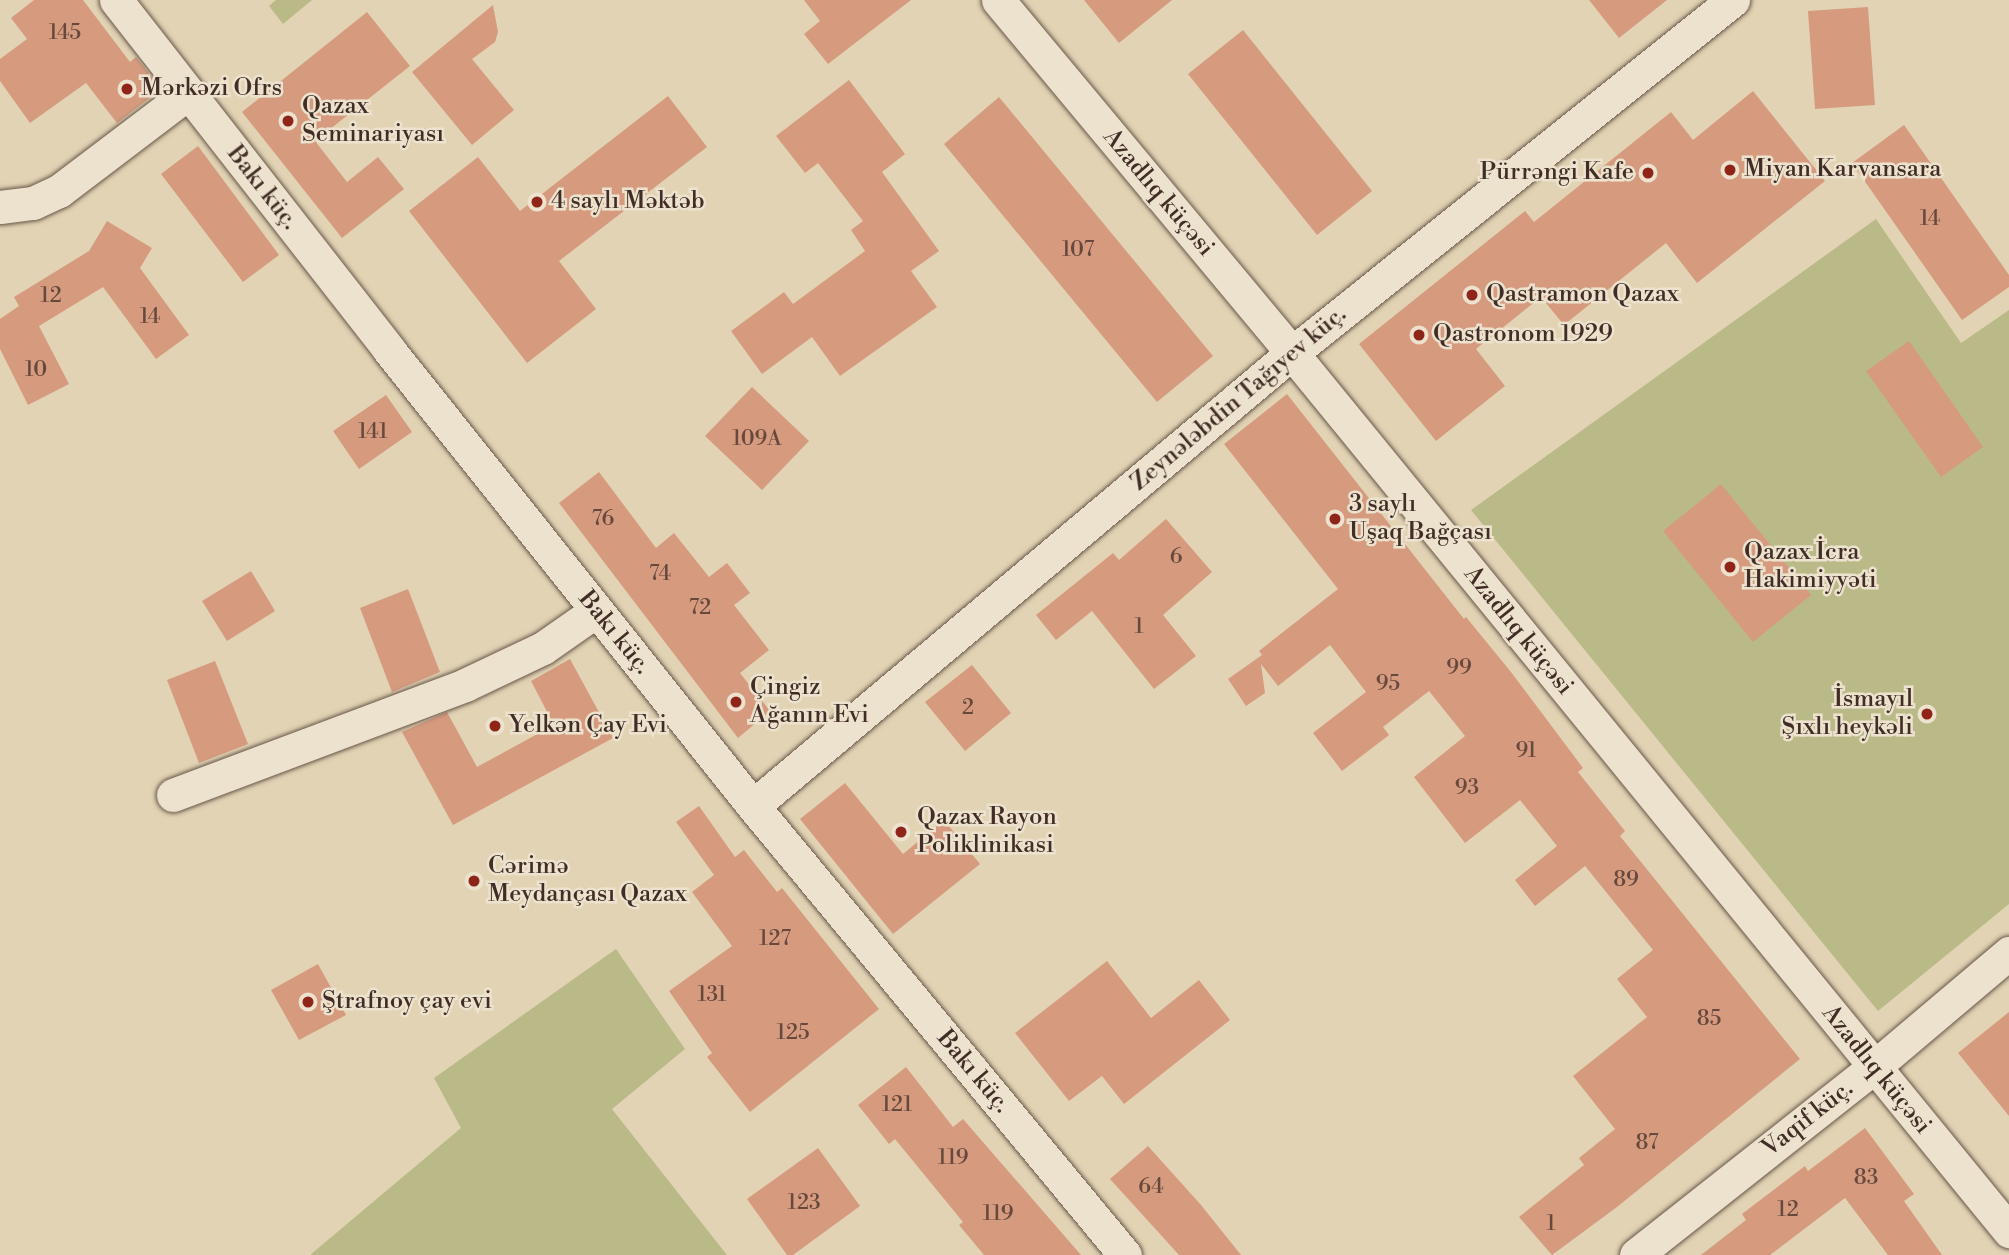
<!DOCTYPE html>
<html>
<head>
<meta charset="utf-8">
<style>
	body { margin:0 }
	#map { position:relative; width:2009px; height:1255px; overflow:hidden; background:#e1d3b4; font-family:"Libre Bodoni",serif }
	div>[style] { position:absolute }
	[style*='--x'] { left:calc(var(--x)*1px); top:calc(var(--y)*1px); width:calc(var(--w)*1px); rotate:calc(var(--a)*1deg) }
	.green>* { inset:0; background:#baba88 }
	.building>* { inset:0; background:#d69b7f }
	.roads { filter:drop-shadow(0 0 2px #695649) drop-shadow(0 0 2px #695649) }
	.minor>* { height:33px; margin:-16.5px; padding:0 16.5px; transform-origin:16.5px; border-radius:16.5px; background:#ece2ce }
	.dots>* { width:19px; height:19px; translate:-50% -50%; box-sizing:border-box; border:4px solid #ece2ce; border-radius:50% }
	span { translate:-50% -50%; white-space:nowrap; text-align:center; line-height:1.15; -webkit-text-stroke:5px #ece2ce; paint-order:stroke }
	.number-label { font-size:21px; color:#66483c }
	.number-label span { -webkit-text-stroke-width:0 }
	.poi-label { font-size:24px; color:#412d25 }
	.left { translate:0 -50%; text-align:left }
	.right { translate:-100% -50%; text-align:right }
	.street-label { font-size:24px; color:#412d25 }
</style>
</head>
<body>
<div id="map">
	<div class="green">
		<i style="clip-path:polygon(276px 0,312px 0,283px 24px,269px 6px)"></i>
		<i style="clip-path:polygon(1876px 219px,1961px 343px,2009px 310px,2009px 904px,1878px 1011px,1471px 510px)"></i>
		<i style="clip-path:polygon(616px 949px,685px 1049px,612px 1109px,727px 1255px,310px 1255px,461px 1128px,434px 1078px)"></i>
	</div>
	<div class="building">
		<i style="clip-path:polygon(34px 0,83px 0,130px 62px,136px 57px,161px 89px,117px 123px,86px 83px,30px 123px,0 81px,0 59px,27px 39px,11px 18px)"></i>
		<i style="clip-path:polygon(804px 0,911px 0,828px 64px,804px 34px,820px 21px)"></i>
		<i style="clip-path:polygon(1084px 0,1172px 0,1119px 43px)"></i>
		<i style="clip-path:polygon(1589px 0,1667px 0,1619px 38px)"></i>
		<i style="clip-path:polygon(493px 5px,498px 32px,495px 42px,472px 59px,514px 110px,472px 145px,412px 72px)"></i>
		<i style="clip-path:polygon(1868px 7px,1875px 105px,1815px 109px,1808px 11px)"></i>
		<i style="clip-path:polygon(367px 12px,410px 66px,315px 141px,347px 182px,378px 157px,404px 189px,342px 238px,242px 112px)"></i>
		<i style="clip-path:polygon(1243px 30px,1372px 191px,1317px 235px,1188px 74px)"></i>
		<i style="clip-path:polygon(849px 80px,905px 154px,882px 172px,939px 251px,911px 271px,937px 307px,840px 376px,812px 337px,762px 374px,731px 331px,784px 292px,793px 304px,865px 251px,851px 230px,863px 221px,818px 163px,805px 173px,776px 136px)"></i>
		<i style="clip-path:polygon(1753px 91px,1825px 181px,1697px 283px,1666px 243px,1564px 325px,1541px 297px,1476px 349px,1505px 386px,1436px 441px,1359px 344px,1525px 211px,1534px 222px,1671px 112px,1693px 140px)"></i>
		<i style="clip-path:polygon(668px 96px,707px 147px,559px 261px,596px 309px,527px 363px,409px 211px,478px 157px,520px 211px)"></i>
		<i style="clip-path:polygon(999px 97px,1213px 356px,1157px 402px,944px 144px)"></i>
		<i style="clip-path:polygon(1904px 125px,2009px 275px,2009px 287px,1962px 320px,1852px 163px)"></i>
		<i style="clip-path:polygon(198px 146px,279px 255px,243px 282px,161px 174px)"></i>
		<i style="clip-path:polygon(107px 221px,152px 248px,140px 268px,189px 335px,156px 359px,103px 287px,39px 326px,69px 384px,28px 405px,0 349px,0 319px,19px 306px,14px 297px,89px 251px)"></i>
		<i style="clip-path:polygon(1909px 341px,1983px 447px,1941px 477px,1866px 371px)"></i>
		<i style="clip-path:polygon(752px 387px,809px 441px,762px 490px,705px 436px)"></i>
		<i style="clip-path:polygon(1287px 394px,1464px 619px,1466px 617px,1511px 672px,1583px 768px,1578px 772px,1625px 831px,1620px 836px,1800px 1059px,1617px 1207px,1552px 1255px,1519px 1217px,1584px 1165px,1579px 1158px,1615px 1129px,1573px 1076px,1647px 1017px,1617px 979px,1653px 950px,1585px 866px,1535px 906px,1515px 880px,1557px 846px,1520px 800px,1465px 843px,1414px 777px,1465px 736px,1429px 691px,1383px 727px,1389px 735px,1342px 771px,1313px 733px,1366px 692px,1330px 645px,1278px 686px,1261px 664px,1265px 693px,1246px 706px,1228px 679px,1262px 655px,1259px 651px,1338px 589px,1224px 444px)"></i>
		<i style="clip-path:polygon(386px 395px,412px 432px,359px 469px,333px 431px)"></i>
		<i style="clip-path:polygon(599px 472px,656px 548px,674px 533px,709px 577px,727px 563px,750px 593px,734px 605px,769px 650px,740px 673px,770px 711px,738px 738px,559px 503px)"></i>
		<i style="clip-path:polygon(1721px 484px,1811px 595px,1753px 642px,1663px 531px)"></i>
		<i style="clip-path:polygon(1166px 519px,1212px 572px,1163px 615px,1196px 656px,1154px 689px,1092px 611px,1056px 640px,1036px 615px,1113px 553px,1119px 560px)"></i>
		<i style="clip-path:polygon(251px 571px,275px 611px,227px 641px,202px 601px)"></i>
		<i style="clip-path:polygon(408px 589px,440px 672px,392px 692px,360px 608px)"></i>
		<i style="clip-path:polygon(570px 659px,613px 738px,453px 825px,402px 732px,447px 712px,477px 767px,554px 725px,531px 681px)"></i>
		<i style="clip-path:polygon(215px 661px,248px 744px,199px 763px,167px 680px)"></i>
		<i style="clip-path:polygon(972px 665px,1011px 713px,965px 751px,925px 702px)"></i>
		<i style="clip-path:polygon(845px 783px,903px 854px,944px 820px,980px 864px,893px 934px,800px 819px)"></i>
		<i style="clip-path:polygon(699px 806px,735px 857px,744px 850px,777px 892px,782px 888px,879px 1009px,750px 1112px,707px 1057px,712px 1053px,669px 991px,732px 946px,692px 892px,714px 875px,676px 822px)"></i>
		<i style="clip-path:polygon(1107px 961px,1151px 1018px,1199px 980px,1230px 1020px,1124px 1104px,1102px 1076px,1069px 1101px,1015px 1033px)"></i>
		<i style="clip-path:polygon(318px 964px,346px 1015px,299px 1040px,271px 990px)"></i>
		<i style="clip-path:polygon(2009px 1012px,2009px 1116px,1958px 1053px)"></i>
		<i style="clip-path:polygon(906px 1067px,953px 1127px,963px 1119px,1081px 1255px,984px 1255px,959px 1225px,963px 1222px,895px 1139px,889px 1144px,858px 1105px)"></i>
		<i style="clip-path:polygon(1865px 1128px,1914px 1194px,1904px 1201px,1942px 1255px,1888px 1255px,1845px 1198px,1770px 1255px,1701px 1255px,1746px 1220px,1742px 1214px,1805px 1166px,1808px 1171px)"></i>
		<i style="clip-path:polygon(1148px 1146px,1201px 1205px,1241px 1255px,1179px 1255px,1110px 1179px)"></i>
		<i style="clip-path:polygon(818px 1148px,860px 1206px,793px 1255px,787px 1255px,747px 1199px)"></i>
	</div>
	<div class="roads">
		<div class="minor">
			<i style="--x:116;--y:0;--w:444;--a:52"></i>
			<i style="--x:389;--y:350;--w:583;--a:51.4"></i>
			<i style="--x:753;--y:806;--w:583;--a:50.36"></i>
			<i style="--x:998;--y:0;--w:459;--a:50.2"></i>
			<i style="--x:1292;--y:353;--w:1134;--a:50.76"></i>
			<i style="--x:0;--y:207;--w:33;--a:-7"></i>
			<i style="--x:33;--y:203;--w:29;--a:-25"></i>
			<i style="--x:59;--y:191;--w:162;--a:-37.2"></i>
			<i style="--x:173;--y:795;--w:312;--a:-20.6"></i>
			<i style="--x:465;--y:685;--w:86;--a:-25.4"></i>
			<i style="--x:543;--y:648;--w:65;--a:-34.9"></i>
			<i style="--x:753;--y:806;--w:704;--a:-40.05"></i>
			<i style="--x:1292;--y:353;--w:565;--a:-38.68"></i>
			<i style="--x:1636;--y:1255;--w:303;--a:-38.3"></i>
			<i style="--x:1874;--y:1067;--w:177;--a:-40.2"></i>
		</div>
	</div>
	<div class="dots">
		<i style="left:127px;top:89px;background:#8f2418"></i>
		<i style="left:288px;top:121px;background:#8f2418"></i>
		<i style="left:1730px;top:170px;background:#8f2418"></i>
		<i style="left:1648px;top:173px;background:#8f2418"></i>
		<i style="left:537px;top:202px;background:#8f2418"></i>
		<i style="left:1472px;top:295px;background:#8f2418"></i>
		<i style="left:1419px;top:335px;background:#8f2418"></i>
		<i style="left:1335px;top:519px;background:#8f2418"></i>
		<i style="left:1730px;top:567px;background:#8f2418"></i>
		<i style="left:736px;top:702px;background:#8f2418"></i>
		<i style="left:1927px;top:714px;background:#8f2418"></i>
		<i style="left:495px;top:726px;background:#8f2418"></i>
		<i style="left:901px;top:832px;background:#8f2418"></i>
		<i style="left:474px;top:881px;background:#8f2418"></i>
		<i style="left:308px;top:1002px;background:#8f2418"></i>
	</div>
	<div class="number-label">
		<span style="left:65px;top:33px">145</span>
		<span style="left:1930px;top:219px">14</span>
		<span style="left:1078px;top:250px">107</span>
		<span style="left:51px;top:296px">12</span>
		<span style="left:150px;top:317px">14</span>
		<span style="left:36px;top:370px">10</span>
		<span style="left:373px;top:432px">141</span>
		<span style="left:757px;top:439px">109A</span>
		<span style="left:603px;top:519px">76</span>
		<span style="left:1176px;top:557px">6</span>
		<span style="left:660px;top:574px">74</span>
		<span style="left:700px;top:608px">72</span>
		<span style="left:1139px;top:627px">1</span>
		<span style="left:1459px;top:668px">99</span>
		<span style="left:1388px;top:684px">95</span>
		<span style="left:968px;top:708px">2</span>
		<span style="left:1526px;top:751px">91</span>
		<span style="left:1467px;top:788px">93</span>
		<span style="left:1626px;top:880px">89</span>
		<span style="left:775px;top:939px">127</span>
		<span style="left:712px;top:995px">131</span>
		<span style="left:1709px;top:1019px">85</span>
		<span style="left:793px;top:1033px">125</span>
		<span style="left:897px;top:1105px">121</span>
		<span style="left:1647px;top:1143px">87</span>
		<span style="left:953px;top:1158px">119</span>
		<span style="left:1866px;top:1178px">83</span>
		<span style="left:1151px;top:1187px">64</span>
		<span style="left:804px;top:1203px">123</span>
		<span style="left:1788px;top:1210px">12</span>
		<span style="left:998px;top:1214px">119</span>
		<span style="left:1551px;top:1224px">1</span>
	</div>
	<div class="poi-label">
		<span class="left" style="left:141px;top:89px">Mərkəzi Ofrs</span>
		<span class="left" style="left:302px;top:121px">Qazax<br>Seminariyası</span>
		<span class="left" style="left:1744px;top:170px">Miyan Karvansara</span>
		<span class="right" style="left:1634px;top:173px">Pürrəngi Kafe</span>
		<span class="left" style="left:551px;top:202px">4 saylı Məktəb</span>
		<span class="left" style="left:1486px;top:295px">Qastramon Qazax</span>
		<span class="left" style="left:1433px;top:335px">Qastronom 1929</span>
		<span class="left" style="left:1349px;top:519px">3 saylı<br>Uşaq Bağçası</span>
		<span class="left" style="left:1744px;top:567px">Qazax İcra<br>Hakimiyyəti</span>
		<span class="left" style="left:750px;top:702px">Çingiz<br>Ağanın Evi</span>
		<span class="right" style="left:1913px;top:714px">İsmayıl<br>Şıxlı heykəli</span>
		<span class="left" style="left:509px;top:726px">Yelkən Çay Evi</span>
		<span class="left" style="left:917px;top:832px">Qazax Rayon<br>Poliklinikasi</span>
		<span class="left" style="left:488px;top:881px">Cərimə<br>Meydançası Qazax</span>
		<span class="left" style="left:322px;top:1002px">Ştrafnoy çay evi</span>
	</div>
	<div class="street-label">
		<span style="left:262px;top:188px;rotate:52deg">Bakı küç.</span>
		<span style="left:1158px;top:193px;rotate:50deg">Azadlıq küçəsi</span>
		<span style="left:1239px;top:399px;rotate:-40deg">Zeynələbdin Tağıyev küç.</span>
		<span style="left:1518px;top:631px;rotate:51deg">Azadlıq küçəsi</span>
		<span style="left:614px;top:633px;rotate:51deg">Bakı küç.</span>
		<span style="left:1876px;top:1070px;rotate:51deg">Azadlıq küçəsi</span>
		<span style="left:973px;top:1072px;rotate:50deg">Bakı küç.</span>
		<span style="left:1808px;top:1119px;rotate:-38deg">Vaqif küç.</span>
	</div>
</div>
</body>
</html>
